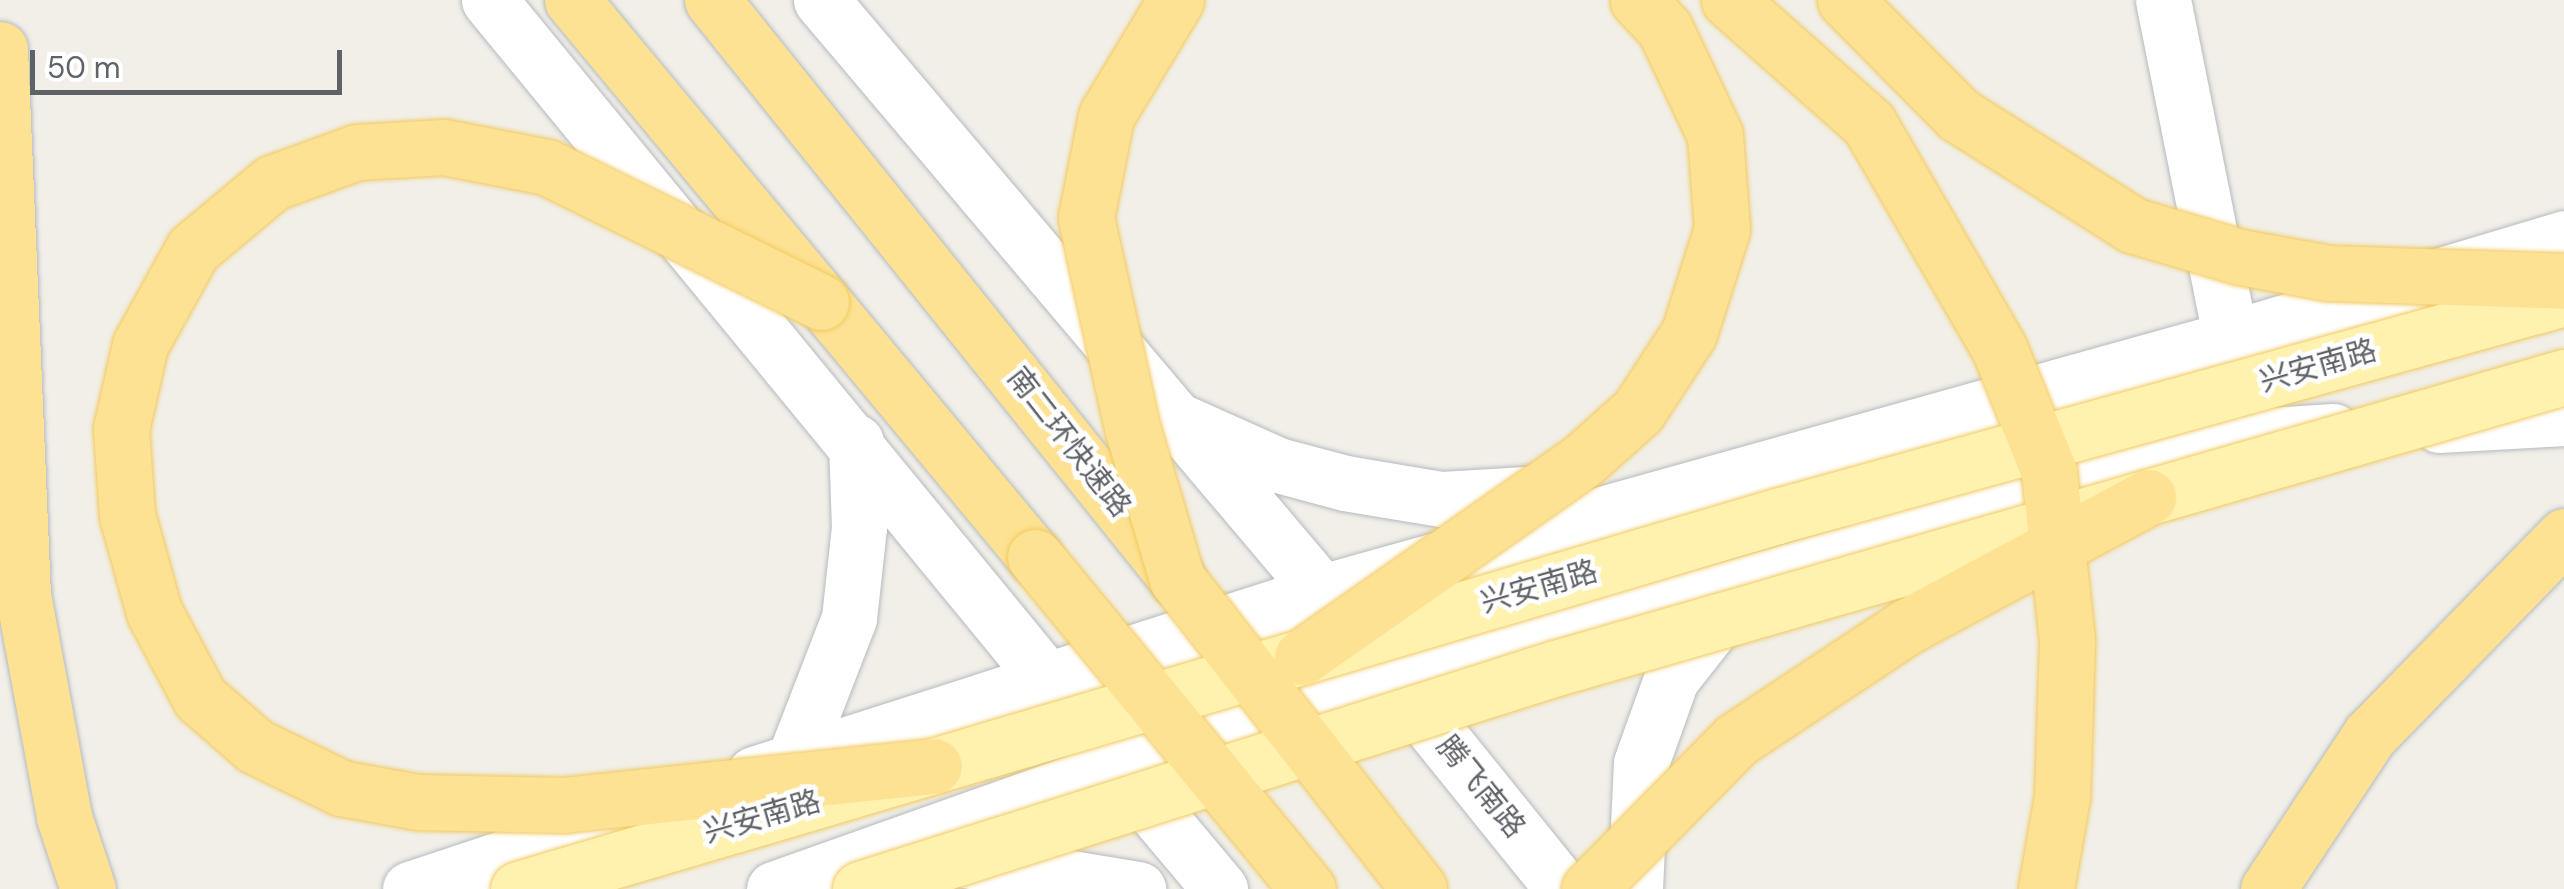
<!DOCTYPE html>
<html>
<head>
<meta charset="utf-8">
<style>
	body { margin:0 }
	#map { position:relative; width:2564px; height:889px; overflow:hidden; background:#f1efe8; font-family:"DM Sans","Noto Sans SC",sans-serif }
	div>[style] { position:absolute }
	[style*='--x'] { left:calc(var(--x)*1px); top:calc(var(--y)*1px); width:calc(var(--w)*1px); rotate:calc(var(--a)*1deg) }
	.roads { filter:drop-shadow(0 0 2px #b6babf) drop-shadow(0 0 2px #b6babf) }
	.secondary>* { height:55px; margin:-27.5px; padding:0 27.5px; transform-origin:27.5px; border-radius:27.5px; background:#fff }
	.highway>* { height:55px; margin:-27.5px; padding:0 27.5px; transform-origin:27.5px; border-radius:27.5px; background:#fde293 }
	.bridges { filter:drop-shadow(0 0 2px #f2c960) drop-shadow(0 0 2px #f2c960) }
	.primary-bridge>* { height:55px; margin:-27.5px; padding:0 27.5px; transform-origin:27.5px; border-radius:27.5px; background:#fff2af }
	.highway-bridge>* { height:55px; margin:-27.5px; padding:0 27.5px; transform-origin:27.5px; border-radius:27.5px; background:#fde293 }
	span { translate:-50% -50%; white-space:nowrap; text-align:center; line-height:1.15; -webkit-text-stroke:9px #fff; paint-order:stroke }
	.street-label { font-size:30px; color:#5f6368 }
	.scale { position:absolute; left:30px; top:50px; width:312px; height:45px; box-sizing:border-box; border:5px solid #5f6368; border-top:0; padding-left:12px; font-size:30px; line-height:35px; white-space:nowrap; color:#5f6368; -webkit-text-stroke:8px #fff; paint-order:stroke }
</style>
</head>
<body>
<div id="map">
	<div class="roads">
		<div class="secondary">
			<i style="--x:489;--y:0;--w:908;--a:50.63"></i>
			<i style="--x:821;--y:0;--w:805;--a:49.78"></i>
			<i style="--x:2163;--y:0;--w:383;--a:78.7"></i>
			<i style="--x:1184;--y:423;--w:103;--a:24.1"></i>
			<i style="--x:1278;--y:465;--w:69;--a:15"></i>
			<i style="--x:1345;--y:483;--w:98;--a:9.4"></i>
			<i style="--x:1442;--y:499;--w:118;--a:-3.4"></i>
			<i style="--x:2439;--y:425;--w:125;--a:-3.2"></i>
			<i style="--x:1392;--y:677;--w:272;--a:51.1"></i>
			<i style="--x:794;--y:760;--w:152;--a:-68.8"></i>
			<i style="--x:849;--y:618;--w:91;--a:-83.7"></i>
			<i style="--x:859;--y:528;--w:86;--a:-92"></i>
			<i style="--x:1116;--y:765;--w:162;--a:50"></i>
			<i style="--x:754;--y:774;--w:596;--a:-17.77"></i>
			<i style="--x:1322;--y:592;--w:941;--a:-15.6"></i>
			<i style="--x:2228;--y:339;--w:351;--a:-16.7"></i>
			<i style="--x:946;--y:857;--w:195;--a:9.5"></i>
			<i style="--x:410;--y:889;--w:262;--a:-18.4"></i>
			<i style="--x:774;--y:889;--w:364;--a:-19.6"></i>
			<i style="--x:1117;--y:767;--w:293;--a:-16.5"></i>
			<i style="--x:1398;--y:684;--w:892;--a:-16.14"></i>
			<i style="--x:2255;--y:436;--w:78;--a:-3.7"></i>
			<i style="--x:1635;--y:889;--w:126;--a:-87.3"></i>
			<i style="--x:1641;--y:763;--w:89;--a:-70.3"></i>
			<i style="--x:1671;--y:679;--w:102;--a:-51.8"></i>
		</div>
		<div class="highway">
			<i style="--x:572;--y:0;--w:724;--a:50.27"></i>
			<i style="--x:712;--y:0;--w:743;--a:51.23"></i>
			<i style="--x:0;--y:49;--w:546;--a:87.59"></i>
			<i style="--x:23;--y:595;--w:226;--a:79.5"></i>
			<i style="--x:64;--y:817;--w:76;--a:71.6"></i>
			<i style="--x:2268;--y:889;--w:185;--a:-56.5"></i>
			<i style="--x:2370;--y:735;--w:278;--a:-45.7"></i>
		</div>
	</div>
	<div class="bridges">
		<div class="primary-bridge">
			<i style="--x:518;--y:889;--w:1313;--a:-16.5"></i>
			<i style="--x:1777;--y:516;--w:817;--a:-15.48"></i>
			<i style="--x:860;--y:889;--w:730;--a:-17.62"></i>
			<i style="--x:1556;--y:668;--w:1049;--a:-16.1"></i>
		</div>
		<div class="highway-bridge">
			<i style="--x:1176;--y:0;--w:135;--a:121.1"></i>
			<i style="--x:1106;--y:116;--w:104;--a:101.1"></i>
			<i style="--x:1086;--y:218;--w:214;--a:77.6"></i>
			<i style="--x:1132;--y:427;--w:159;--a:73.5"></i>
			<i style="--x:1177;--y:579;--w:393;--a:52"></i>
			<i style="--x:1729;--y:0;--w:187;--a:41.5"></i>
			<i style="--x:1869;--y:124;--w:259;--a:59.9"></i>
			<i style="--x:1999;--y:348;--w:134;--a:68"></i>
			<i style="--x:2049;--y:472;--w:170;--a:83.9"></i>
			<i style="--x:2067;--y:641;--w:156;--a:91.8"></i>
			<i style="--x:2062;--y:797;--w:93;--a:99.9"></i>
			<i style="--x:1845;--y:0;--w:162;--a:45.3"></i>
			<i style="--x:1959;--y:115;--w:205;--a:32.4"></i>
			<i style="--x:2132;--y:225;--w:113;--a:16.5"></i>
			<i style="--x:2240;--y:257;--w:89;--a:10.3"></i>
			<i style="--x:2328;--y:273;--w:236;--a:1.9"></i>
			<i style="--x:821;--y:302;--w:305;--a:-153.8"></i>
			<i style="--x:547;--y:167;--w:105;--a:-169"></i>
			<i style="--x:444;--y:147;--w:87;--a:176.7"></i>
			<i style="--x:357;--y:152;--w:90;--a:160"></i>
			<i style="--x:272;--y:183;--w:103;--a:140.1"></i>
			<i style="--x:193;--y:249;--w:110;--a:118.9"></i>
			<i style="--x:140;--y:345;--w:86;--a:102.7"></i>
			<i style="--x:121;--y:429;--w:86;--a:86"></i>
			<i style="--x:127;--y:515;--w:101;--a:74.4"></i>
			<i style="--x:154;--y:612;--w:98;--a:61.9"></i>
			<i style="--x:200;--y:698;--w:73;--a:41.1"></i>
			<i style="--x:255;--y:746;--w:96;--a:26"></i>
			<i style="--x:341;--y:788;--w:78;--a:10.3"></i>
			<i style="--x:418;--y:802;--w:145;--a:1.2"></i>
			<i style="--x:563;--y:805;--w:373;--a:-6"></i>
			<i style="--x:1035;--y:557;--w:430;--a:50.6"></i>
			<i style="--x:1302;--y:657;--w:342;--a:-35"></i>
			<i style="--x:1582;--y:461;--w:75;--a:-41.8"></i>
			<i style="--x:1638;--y:411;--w:93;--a:-56.8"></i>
			<i style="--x:1689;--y:333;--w:109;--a:-72.4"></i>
			<i style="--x:1722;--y:229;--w:94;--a:-94.3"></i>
			<i style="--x:1715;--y:135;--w:117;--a:-115.3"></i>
			<i style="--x:1665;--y:29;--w:40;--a:-133"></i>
			<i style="--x:1589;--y:889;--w:209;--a:-45.4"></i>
			<i style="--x:1736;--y:740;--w:204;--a:-33.6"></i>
			<i style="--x:1906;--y:627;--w:275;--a:-28.2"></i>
		</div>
	</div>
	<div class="street-label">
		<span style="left:2318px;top:366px;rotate:-16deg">兴安南路</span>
		<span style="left:1069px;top:442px;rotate:52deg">南二环快速路</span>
		<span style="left:1539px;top:587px;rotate:-16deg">兴安南路</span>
		<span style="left:1481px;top:787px;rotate:51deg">腾飞南路</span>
		<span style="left:762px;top:817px;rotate:-16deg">兴安南路</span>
	</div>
	<div class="scale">50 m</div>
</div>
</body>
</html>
